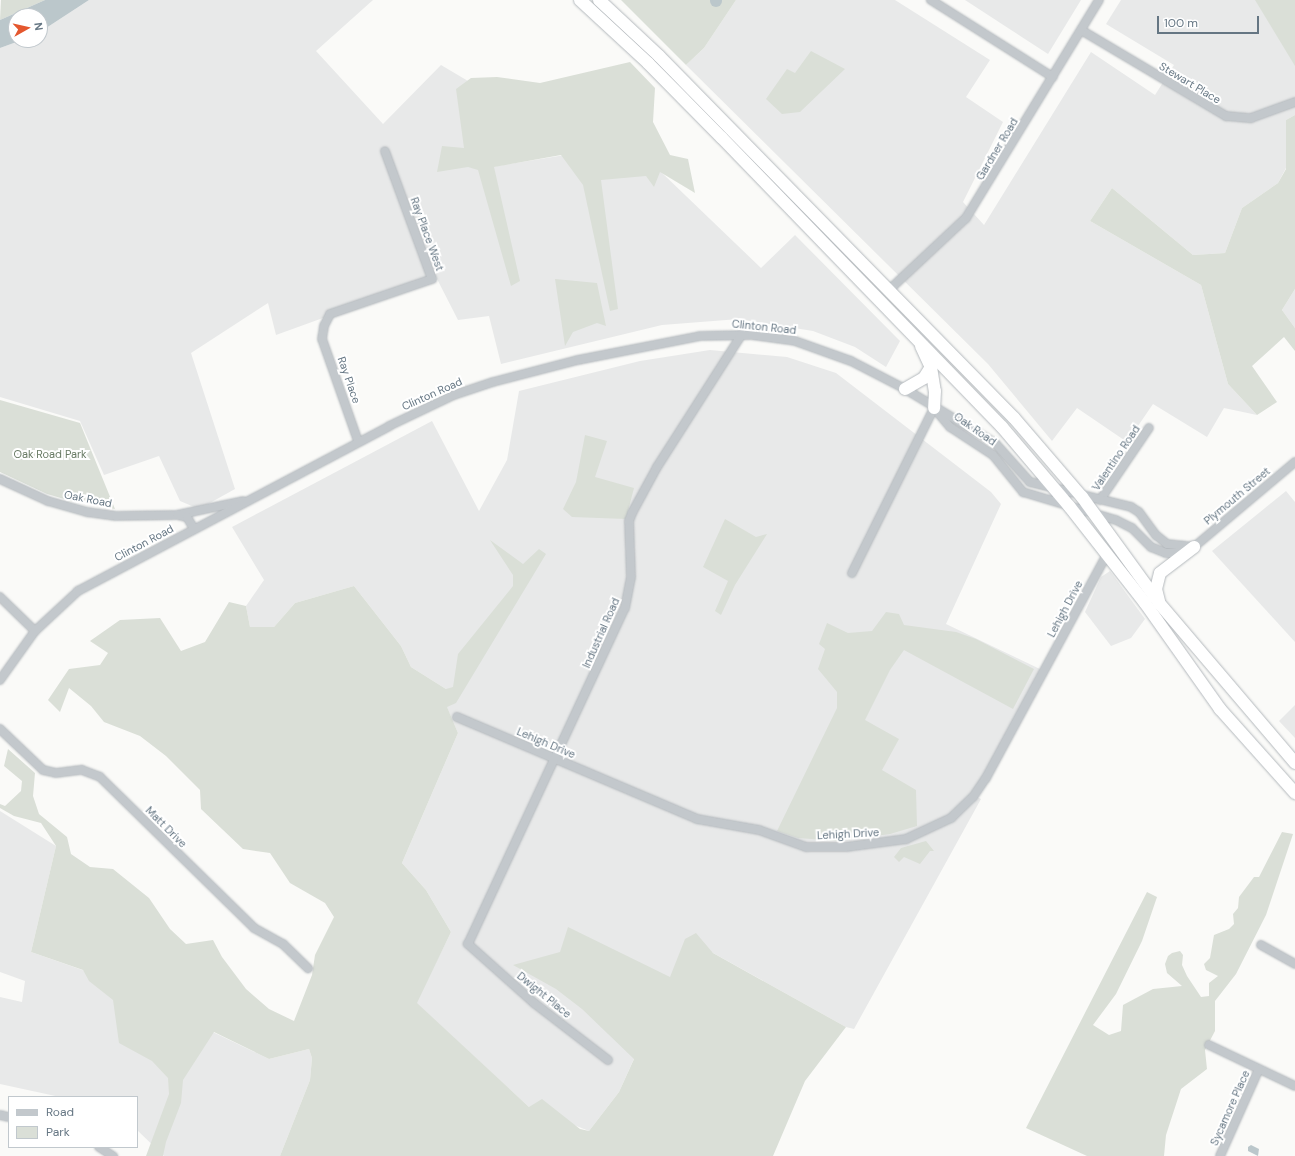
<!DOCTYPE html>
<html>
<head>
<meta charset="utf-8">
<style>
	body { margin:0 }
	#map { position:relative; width:1295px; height:1156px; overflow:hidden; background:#fafaf8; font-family:"DM Sans",sans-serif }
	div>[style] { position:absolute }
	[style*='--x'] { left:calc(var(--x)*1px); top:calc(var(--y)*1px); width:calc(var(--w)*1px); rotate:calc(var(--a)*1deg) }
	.built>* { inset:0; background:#e8e9e9 }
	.green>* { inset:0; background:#dadfd7 }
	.water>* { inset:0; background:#bbc7cb }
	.river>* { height:12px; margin:-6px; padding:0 6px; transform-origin:6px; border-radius:6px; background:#bbc7cb }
	.roads { filter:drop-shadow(0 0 1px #b4b9bd) drop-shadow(0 0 1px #b4b9bd) }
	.minor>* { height:8px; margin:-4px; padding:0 4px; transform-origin:4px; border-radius:4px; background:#c3c8cc }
	.highway>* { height:12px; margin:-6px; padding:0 6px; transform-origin:6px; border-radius:6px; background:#fff }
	span { translate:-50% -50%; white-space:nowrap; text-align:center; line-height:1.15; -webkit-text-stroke:4px #fff; paint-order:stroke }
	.street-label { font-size:11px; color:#657683 }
	.park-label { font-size:11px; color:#687a64 }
	.legend { position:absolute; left:8px; top:1096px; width:130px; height:52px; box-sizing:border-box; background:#fff; border:1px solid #c1c8cd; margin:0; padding:5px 7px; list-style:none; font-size:12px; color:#657683 }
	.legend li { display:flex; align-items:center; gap:8px; height:20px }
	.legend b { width:20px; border:1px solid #c1c8cd }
	.north { position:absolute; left:8px; top:8px; width:40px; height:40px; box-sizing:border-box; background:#fff; border:1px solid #c1c8cd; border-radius:50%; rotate:82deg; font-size:11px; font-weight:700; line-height:16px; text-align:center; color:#657683 }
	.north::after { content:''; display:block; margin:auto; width:14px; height:18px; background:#e4572e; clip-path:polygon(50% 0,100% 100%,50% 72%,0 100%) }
	.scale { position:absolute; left:1157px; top:16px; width:102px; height:18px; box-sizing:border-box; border:2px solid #657683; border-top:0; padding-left:5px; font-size:12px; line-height:14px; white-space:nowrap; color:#657683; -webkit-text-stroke:3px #fff; paint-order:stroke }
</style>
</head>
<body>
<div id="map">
	<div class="built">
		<i style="clip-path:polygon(89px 0,373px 0,316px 51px,383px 124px,441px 65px,468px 81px,485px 168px,565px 155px,660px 171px,761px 268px,795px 235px,900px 341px,886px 367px,855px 347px,813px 331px,739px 319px,662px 325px,501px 364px,489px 316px,458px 320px,436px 277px,276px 335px,268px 303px,191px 353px,235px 489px,199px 509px,180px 501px,159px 456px,104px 475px,80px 421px,0 397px,0 48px,22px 40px,40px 40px,40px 32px)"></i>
		<i style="clip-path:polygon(736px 0,895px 0,990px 60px,966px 97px,1003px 122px,963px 202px,984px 225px,1091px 52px,1155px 95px,1174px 65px,1106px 24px,1121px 0,1295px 0,1295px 115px,1286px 120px,1286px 168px,1278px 183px,1242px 208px,1225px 253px,1193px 255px,1112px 188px,1090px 221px,1201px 285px,1228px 384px,1257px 415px,1224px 408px,1207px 437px,1153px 404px,1127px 442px,1077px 408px,1052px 441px,988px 364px,686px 65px,704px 48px)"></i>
		<i style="clip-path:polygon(965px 0,1081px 0,1048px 54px)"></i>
		<i style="clip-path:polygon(1295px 289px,1295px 328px,1282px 310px)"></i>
		<i style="clip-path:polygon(710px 350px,787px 357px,836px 373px,991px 492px,1001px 504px,946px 624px,1042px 670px,973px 795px,981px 799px,854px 1029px,846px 1027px,688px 939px,619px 1092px,589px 1131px,529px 1107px,416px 1003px,451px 932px,426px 890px,402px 863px,458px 733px,444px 701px,446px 689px,411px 667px,401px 646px,354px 586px,295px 603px,274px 627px,250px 627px,246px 606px,264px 580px,232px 527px,432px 421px,479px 511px,507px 460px,519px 391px,640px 361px)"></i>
		<i style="clip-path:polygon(1286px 491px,1295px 502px,1295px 642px,1212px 551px)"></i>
		<i style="clip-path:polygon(1110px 571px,1145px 619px,1131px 638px,1111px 646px,1085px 612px,1101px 577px)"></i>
		<i style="clip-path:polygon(1295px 705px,1295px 738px,1279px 721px)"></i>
		<i style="clip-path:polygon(0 811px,56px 846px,31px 952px,88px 972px,269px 1059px,309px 1049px,312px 1058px,310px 1080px,280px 1156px,164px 1156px,137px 1130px,137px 1097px,60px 1097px,0 1084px,0 997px,22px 1002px,25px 981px,0 972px)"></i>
	</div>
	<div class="green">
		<i style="clip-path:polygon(1px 0,45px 0,0 20px)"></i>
		<i style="clip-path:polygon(621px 0,736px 0,704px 48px,686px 65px)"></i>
		<i style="clip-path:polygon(1255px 0,1295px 0,1295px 66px)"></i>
		<i style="clip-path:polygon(811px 51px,845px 69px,800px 112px,782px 114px,766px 99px,787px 69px,795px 73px)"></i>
		<i style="clip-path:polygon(630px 62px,655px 88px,653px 122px,670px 155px,688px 159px,695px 193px,660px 172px,654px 187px,646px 176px,601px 180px,618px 309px,610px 311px,583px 185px,561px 155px,494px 167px,520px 281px,511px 286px,478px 170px,468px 167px,437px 172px,442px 146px,464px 148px,456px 89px,471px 78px,497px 77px,540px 83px)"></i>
		<i style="clip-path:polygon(1295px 115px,1295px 289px,1282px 310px,1295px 328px,1295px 351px,1284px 337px,1252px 366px,1277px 402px,1257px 415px,1228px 384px,1201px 285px,1090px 221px,1112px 188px,1193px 255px,1225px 253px,1242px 208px,1278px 183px,1286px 169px,1286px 120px)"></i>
		<i style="clip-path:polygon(555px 279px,597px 283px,606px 326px,597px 323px,573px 332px,565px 346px)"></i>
		<i style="clip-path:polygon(0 400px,80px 423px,115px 509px,71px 501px,47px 494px,0 472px)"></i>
		<i style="clip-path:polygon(585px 435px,607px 441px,595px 477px,634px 488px,626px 519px,572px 517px,563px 509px,576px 482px)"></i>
		<i style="clip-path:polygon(725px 519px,756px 537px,767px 534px,735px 585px,721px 615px,715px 611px,728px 581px,703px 567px)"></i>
		<i style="clip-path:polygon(490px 540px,523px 564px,539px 549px,546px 554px,456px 703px,447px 707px,458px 733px,402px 863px,426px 890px,451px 932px,417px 1003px,529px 1107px,542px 1099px,580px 1129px,589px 1131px,619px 1092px,634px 1059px,582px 1009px,556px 989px,513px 965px,560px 952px,568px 927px,670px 977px,685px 939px,696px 933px,713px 953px,846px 1027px,805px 1081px,773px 1156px,280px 1156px,310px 1080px,312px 1058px,309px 1049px,269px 1059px,214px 1032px,183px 1080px,181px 1103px,166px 1142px,163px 1156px,146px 1156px,169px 1094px,168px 1078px,152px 1061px,119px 1043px,113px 1000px,89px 981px,83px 970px,31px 952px,56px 846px,41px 823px,14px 816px,0 808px,0 804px,5px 806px,21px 791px,22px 781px,4px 766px,8px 749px,35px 773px,33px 796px,39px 814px,67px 837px,71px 854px,90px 867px,113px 869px,149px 898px,170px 929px,186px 944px,213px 940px,222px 957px,246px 989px,269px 1009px,294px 1021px,312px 975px,315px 955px,334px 917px,325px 903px,290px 883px,270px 853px,243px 849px,201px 809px,200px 790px,166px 756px,140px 736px,104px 722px,91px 706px,69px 688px,60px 712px,48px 700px,69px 669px,100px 665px,108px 653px,90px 641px,120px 620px,160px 618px,181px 651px,205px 642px,229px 602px,246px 606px,250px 627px,274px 627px,295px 603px,354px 586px,401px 646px,411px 667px,446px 689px,453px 687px,458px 654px,513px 586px,513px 575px)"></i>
		<i style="clip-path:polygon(886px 612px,899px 614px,904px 625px,956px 632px,976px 639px,1034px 669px,1013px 709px,904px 650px,890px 670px,865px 720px,899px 739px,882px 770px,916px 790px,917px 826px,890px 834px,838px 841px,798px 838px,777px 831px,837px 708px,837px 692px,818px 669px,825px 649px,819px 644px,827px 623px,848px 633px,872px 631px)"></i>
		<i style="clip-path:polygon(1282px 832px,1293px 834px,1266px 915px,1236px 974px,1215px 1001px,1215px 1031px,1205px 1050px,1207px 1069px,1181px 1089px,1166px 1135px,1164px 1156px,1087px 1156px,1026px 1128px,1147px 892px,1157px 897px,1142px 941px,1116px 994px,1093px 1025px,1109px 1035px,1121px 1031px,1123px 1005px,1153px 989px,1182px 986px,1167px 973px,1165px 964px,1168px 956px,1172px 953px,1180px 951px,1183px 955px,1182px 965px,1187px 976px,1201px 997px,1209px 996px,1209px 983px,1218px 976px,1206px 970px,1204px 964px,1210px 958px,1214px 935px,1229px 929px,1234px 924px,1233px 914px,1238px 908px,1239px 897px,1254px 877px,1259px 877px)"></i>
		<i style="clip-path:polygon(926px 841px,934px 851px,930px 851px,920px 864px,904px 857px,899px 862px,894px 857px,901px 848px)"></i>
	</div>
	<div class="water">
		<i style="clip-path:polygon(45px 0,89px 0,40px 32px,40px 16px,16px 16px,16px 40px,22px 40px,0 48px,0 20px)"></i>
		<i style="clip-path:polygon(1251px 1145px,1259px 1149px,1258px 1156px,1248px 1151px,1248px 1147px)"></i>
	</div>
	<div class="river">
		<i style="--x:716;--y:1;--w:1;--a:-90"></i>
	</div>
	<div class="roads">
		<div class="minor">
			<i style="--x:931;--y:0;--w:144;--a:32.3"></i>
			<i style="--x:1081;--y:30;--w:169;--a:30.7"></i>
			<i style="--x:1226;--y:116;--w:25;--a:5"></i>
			<i style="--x:1251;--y:118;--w:47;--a:-20"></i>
			<i style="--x:889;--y:290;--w:105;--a:-43.1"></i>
			<i style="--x:966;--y:218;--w:255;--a:-58.6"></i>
			<i style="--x:939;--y:414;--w:17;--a:50"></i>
			<i style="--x:950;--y:427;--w:51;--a:33.1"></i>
			<i style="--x:993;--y:455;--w:48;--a:51"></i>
			<i style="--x:1023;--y:492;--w:97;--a:16.8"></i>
			<i style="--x:1116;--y:520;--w:18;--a:27"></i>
			<i style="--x:1132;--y:528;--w:27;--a:45"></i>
			<i style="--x:1151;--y:547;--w:16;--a:22"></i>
			<i style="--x:1166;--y:553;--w:12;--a:0"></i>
			<i style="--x:1178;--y:553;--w:17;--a:-21"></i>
			<i style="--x:1194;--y:547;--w:132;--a:-40.1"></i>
			<i style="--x:358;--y:441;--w:108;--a:-109.4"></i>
			<i style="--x:322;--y:339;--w:13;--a:-81"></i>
			<i style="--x:324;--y:326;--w:13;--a:-63"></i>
			<i style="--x:330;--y:314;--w:108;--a:-18.9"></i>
			<i style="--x:432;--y:279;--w:136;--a:-110.2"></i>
			<i style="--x:0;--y:479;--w:53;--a:24.6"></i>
			<i style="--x:48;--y:501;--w:41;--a:15.8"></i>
			<i style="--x:87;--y:512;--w:29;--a:8"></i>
			<i style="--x:116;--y:516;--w:61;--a:-0.9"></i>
			<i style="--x:177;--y:515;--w:67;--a:-12"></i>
			<i style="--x:1100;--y:500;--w:87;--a:-55.8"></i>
			<i style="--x:178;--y:515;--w:9;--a:13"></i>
			<i style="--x:187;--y:517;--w:14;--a:60"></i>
			<i style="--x:852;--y:573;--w:184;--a:-63.6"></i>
			<i style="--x:0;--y:597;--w:49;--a:44.2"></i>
			<i style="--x:0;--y:680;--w:60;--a:-54.5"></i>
			<i style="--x:35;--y:631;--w:59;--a:-42.9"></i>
			<i style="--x:78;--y:591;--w:352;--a:-27.9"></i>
			<i style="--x:389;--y:426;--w:72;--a:-25.5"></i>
			<i style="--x:454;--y:395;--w:41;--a:-18.4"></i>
			<i style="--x:493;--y:382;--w:88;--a:-14.5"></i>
			<i style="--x:578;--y:360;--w:124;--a:-11.1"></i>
			<i style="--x:700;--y:336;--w:52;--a:-1.1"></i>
			<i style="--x:752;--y:335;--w:43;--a:7.9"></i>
			<i style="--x:795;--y:341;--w:59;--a:19.7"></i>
			<i style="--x:851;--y:361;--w:61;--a:27.4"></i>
			<i style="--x:905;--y:389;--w:105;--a:31"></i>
			<i style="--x:995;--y:443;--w:52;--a:48.1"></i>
			<i style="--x:1030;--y:482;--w:104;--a:13.9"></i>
			<i style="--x:1131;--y:507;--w:9;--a:32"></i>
			<i style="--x:1139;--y:512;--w:29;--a:54"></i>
			<i style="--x:1156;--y:535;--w:14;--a:39"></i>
			<i style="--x:1167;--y:544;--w:27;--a:6"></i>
			<i style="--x:457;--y:717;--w:261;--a:23"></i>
			<i style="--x:697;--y:819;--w:63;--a:10.1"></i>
			<i style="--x:759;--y:830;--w:50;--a:19.9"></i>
			<i style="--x:806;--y:847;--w:40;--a:0"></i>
			<i style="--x:846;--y:847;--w:61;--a:-7.6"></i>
			<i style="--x:906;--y:839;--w:50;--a:-25"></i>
			<i style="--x:951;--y:818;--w:30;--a:-44"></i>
			<i style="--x:973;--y:797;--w:23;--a:-56"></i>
			<i style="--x:986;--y:778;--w:255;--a:-61.6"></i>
			<i style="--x:0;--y:729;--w:59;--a:43.6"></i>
			<i style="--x:43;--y:770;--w:13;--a:13"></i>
			<i style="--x:56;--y:773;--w:26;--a:-7"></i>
			<i style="--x:82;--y:770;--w:19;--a:21"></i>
			<i style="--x:100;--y:777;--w:216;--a:44.4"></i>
			<i style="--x:254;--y:928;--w:33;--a:29"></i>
			<i style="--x:283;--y:944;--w:35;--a:44"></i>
			<i style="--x:1261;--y:945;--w:39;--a:29"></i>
			<i style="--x:1209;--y:1045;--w:95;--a:25.5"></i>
			<i style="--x:608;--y:1060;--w:93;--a:-142.4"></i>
			<i style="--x:534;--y:1003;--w:89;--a:-138.2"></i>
			<i style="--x:468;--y:944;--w:371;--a:-65"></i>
			<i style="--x:625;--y:608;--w:32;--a:-79"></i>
			<i style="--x:631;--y:577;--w:56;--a:-92"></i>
			<i style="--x:629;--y:521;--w:9;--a:-69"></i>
			<i style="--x:632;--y:513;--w:52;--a:-61.5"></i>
			<i style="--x:657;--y:467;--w:158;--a:-57.4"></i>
			<i style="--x:0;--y:1115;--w:9;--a:13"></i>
			<i style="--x:99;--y:1147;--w:17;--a:33"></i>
			<i style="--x:1220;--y:1156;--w:95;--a:-65.9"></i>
		</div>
		<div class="highway">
			<i style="--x:580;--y:0;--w:93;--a:42.8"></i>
			<i style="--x:648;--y:63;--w:105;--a:45.4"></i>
			<i style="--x:722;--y:138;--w:402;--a:45.9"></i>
			<i style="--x:1002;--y:427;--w:104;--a:49.7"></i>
			<i style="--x:1069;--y:506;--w:123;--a:51.9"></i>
			<i style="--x:1145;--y:603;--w:130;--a:54.7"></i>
			<i style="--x:1220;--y:709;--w:113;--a:48.2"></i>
			<i style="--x:599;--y:0;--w:82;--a:43"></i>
			<i style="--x:659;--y:56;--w:507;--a:45.56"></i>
			<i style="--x:1014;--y:418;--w:104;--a:49.3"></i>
			<i style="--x:1082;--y:497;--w:131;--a:54"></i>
			<i style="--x:1159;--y:603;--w:210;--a:49.6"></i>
			<i style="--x:921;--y:346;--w:23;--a:65"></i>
			<i style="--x:931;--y:367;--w:24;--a:81"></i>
			<i style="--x:935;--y:391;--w:17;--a:93"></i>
			<i style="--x:905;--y:389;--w:22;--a:-30"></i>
			<i style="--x:924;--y:378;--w:13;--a:-58"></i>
			<i style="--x:1159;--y:601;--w:12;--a:-104"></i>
			<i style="--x:1156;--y:589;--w:16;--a:-76"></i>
			<i style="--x:1160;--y:573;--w:43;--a:-37.4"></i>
		</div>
	</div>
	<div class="street-label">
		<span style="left:1190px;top:83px;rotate:31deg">Stewart Place</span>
		<span style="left:997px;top:149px;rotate:-59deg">Gardner Road</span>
		<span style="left:427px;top:234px;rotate:70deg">Ray Place West</span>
		<span style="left:764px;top:327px;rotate:6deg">Clinton Road</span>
		<span style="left:349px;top:380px;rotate:71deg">Ray Place</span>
		<span style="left:432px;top:394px;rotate:-24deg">Clinton Road</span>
		<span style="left:975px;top:429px;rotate:35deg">Oak Road</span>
		<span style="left:1116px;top:458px;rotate:-56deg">Valentino Road</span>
		<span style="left:1237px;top:496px;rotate:-40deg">Plymouth Street</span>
		<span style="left:88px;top:499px;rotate:11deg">Oak Road</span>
		<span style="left:144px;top:543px;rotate:-28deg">Clinton Road</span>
		<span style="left:1065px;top:609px;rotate:-62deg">Lehigh Drive</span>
		<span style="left:601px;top:633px;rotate:-66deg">Industrial Road</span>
		<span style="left:546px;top:743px;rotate:23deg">Lehigh Drive</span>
		<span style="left:166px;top:827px;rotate:45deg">Matt Drive</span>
		<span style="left:848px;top:834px;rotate:-3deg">Lehigh Drive</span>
		<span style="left:544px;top:995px;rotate:39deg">Dwight Place</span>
		<span style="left:1230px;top:1108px;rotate:-66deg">Sycamore Place</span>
	</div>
	<div class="park-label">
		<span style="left:50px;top:454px">Oak Road Park</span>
	</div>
	<ul class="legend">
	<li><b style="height:5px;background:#c3c8cc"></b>Road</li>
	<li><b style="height:11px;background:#dadfd7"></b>Park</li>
	</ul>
	<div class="north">N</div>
	<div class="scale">100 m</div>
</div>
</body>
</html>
